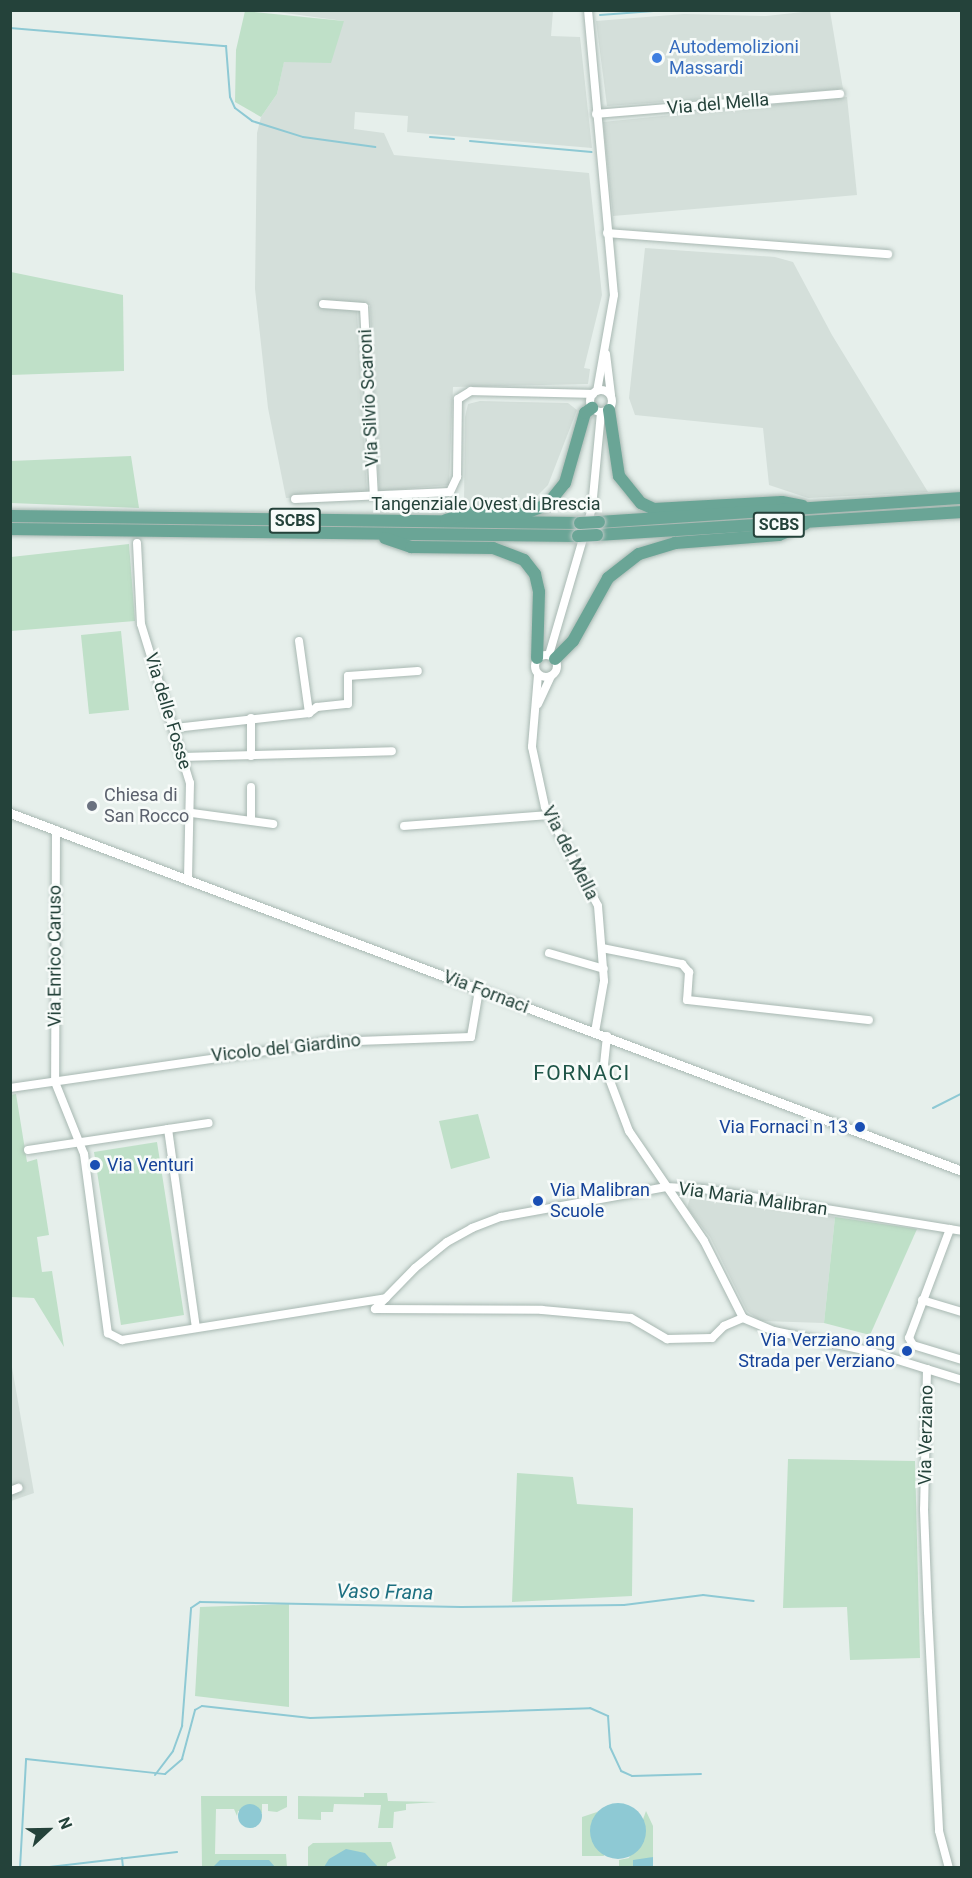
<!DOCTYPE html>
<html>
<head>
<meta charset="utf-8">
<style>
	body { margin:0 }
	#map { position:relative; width:972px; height:1878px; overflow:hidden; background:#e6efeb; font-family:Roboto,sans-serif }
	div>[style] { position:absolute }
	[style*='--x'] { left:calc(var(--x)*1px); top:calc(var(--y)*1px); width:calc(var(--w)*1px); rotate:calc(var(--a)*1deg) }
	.built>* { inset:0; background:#d4dfda }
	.green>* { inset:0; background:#bfe0c8 }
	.water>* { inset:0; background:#8ec9d4 }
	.round { border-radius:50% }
	.stream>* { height:2px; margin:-1px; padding:0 1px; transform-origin:1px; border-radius:1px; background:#8ec9d4 }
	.roads { filter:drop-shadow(0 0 2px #a8b8b2) drop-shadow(0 0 2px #a8b8b2) }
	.minor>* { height:8px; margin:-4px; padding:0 4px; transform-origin:4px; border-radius:4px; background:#fff }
	.minor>.ring { margin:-4px; padding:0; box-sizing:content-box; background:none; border:8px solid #fff; border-radius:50% }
	.tertiary>* { height:9px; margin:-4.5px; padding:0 4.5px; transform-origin:4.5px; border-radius:4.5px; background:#fff }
	.primary>* { height:12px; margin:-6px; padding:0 6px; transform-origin:6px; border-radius:6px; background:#6aa596 }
	.bridges { filter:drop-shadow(0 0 2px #c2cac8) drop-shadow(0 0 2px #c2cac8) }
	.primary-bridge>* { height:12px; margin:-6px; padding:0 6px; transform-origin:6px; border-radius:6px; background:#6aa596 }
	.dots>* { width:16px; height:16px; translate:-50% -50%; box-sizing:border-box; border:3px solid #f7fbf9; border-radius:50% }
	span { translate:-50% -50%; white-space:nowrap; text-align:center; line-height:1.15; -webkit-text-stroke:5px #f7fbf9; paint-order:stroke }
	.shield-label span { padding:2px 4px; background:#f7fbf9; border:2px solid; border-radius:4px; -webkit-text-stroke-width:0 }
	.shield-label { font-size:16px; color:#24423a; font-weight:700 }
	.shop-label { font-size:18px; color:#366cbe }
	.left { translate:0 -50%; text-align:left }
	.street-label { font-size:18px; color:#24423a }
	.worship-label { font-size:18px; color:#5b616d }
	.transit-label { font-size:18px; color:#164399 }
	.right { translate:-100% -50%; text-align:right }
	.water-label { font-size:20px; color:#1c6f80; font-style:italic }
	.quarter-label { font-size:21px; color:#1f5548; letter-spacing:1.5px }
	.frame { position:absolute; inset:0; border:12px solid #24423a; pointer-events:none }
	.north { position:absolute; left:18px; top:1800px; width:60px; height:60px; -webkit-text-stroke:4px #f7fbf9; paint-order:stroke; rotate:68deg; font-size:16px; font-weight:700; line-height:24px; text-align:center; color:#24423a }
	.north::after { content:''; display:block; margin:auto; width:21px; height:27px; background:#24423a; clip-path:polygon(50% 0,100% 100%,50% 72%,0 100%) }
</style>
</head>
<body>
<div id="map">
	<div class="built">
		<i style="clip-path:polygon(270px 11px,553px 11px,551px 36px,580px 37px,592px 148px,407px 132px,408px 116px,355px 112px,354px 129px,384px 133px,394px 155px,589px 173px,602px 295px,584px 368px,590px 369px,588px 384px,453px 387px,449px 485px,379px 491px,370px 305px,322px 301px,323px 308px,357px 311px,367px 493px,286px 498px,268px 408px,255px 289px,257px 133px,261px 117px,277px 94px,284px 61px,344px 21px)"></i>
		<i style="clip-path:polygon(812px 11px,830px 11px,843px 89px,607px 106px,596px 21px,684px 14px,766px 16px)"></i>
		<i style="clip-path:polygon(847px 97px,857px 195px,613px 216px,603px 122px)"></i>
		<i style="clip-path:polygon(645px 248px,775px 257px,793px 262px,832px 335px,928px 492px,808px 498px,769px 485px,763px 428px,635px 415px,629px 398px)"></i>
		<i style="clip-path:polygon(480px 401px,568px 403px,577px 410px,548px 485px,534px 499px,508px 505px,464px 505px,465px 417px,468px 404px)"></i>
		<i style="clip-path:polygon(692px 1191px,835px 1217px,824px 1323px,760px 1321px,747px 1311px,710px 1237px,687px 1208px)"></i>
		<i style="clip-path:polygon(10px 1356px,34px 1493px,11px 1501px,10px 1501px)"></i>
	</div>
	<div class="green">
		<i style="clip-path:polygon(245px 11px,344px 21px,331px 63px,284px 62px,277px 94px,261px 117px,235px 102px,236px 50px)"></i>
		<i style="clip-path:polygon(11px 272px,123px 295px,124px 371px,11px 375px)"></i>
		<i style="clip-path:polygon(131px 456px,139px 508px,11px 503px,11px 461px)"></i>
		<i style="clip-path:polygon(129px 544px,135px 621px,11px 631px,11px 557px)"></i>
		<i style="clip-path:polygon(121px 631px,129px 710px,89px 714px,81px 635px)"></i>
		<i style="clip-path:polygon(16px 1094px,27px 1162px,37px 1159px,49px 1235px,37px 1237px,42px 1272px,52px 1271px,64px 1347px,34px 1298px,11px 1297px,10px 1095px)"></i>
		<i style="clip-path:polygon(478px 1114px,490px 1158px,451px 1169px,439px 1121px)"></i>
		<i style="clip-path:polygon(157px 1142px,184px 1315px,121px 1325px,94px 1152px)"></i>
		<i style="clip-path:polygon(835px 1217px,917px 1229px,870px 1335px,824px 1323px)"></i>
		<i style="clip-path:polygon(788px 1459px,915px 1461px,920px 1658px,850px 1660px,847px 1607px,783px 1608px)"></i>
		<i style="clip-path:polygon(517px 1473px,573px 1477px,577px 1504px,633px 1508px,632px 1596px,512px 1602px)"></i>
		<i style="clip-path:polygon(289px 1604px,289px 1707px,195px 1696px,200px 1607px)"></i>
		<i style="clip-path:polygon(364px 1793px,387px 1793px,388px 1801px,437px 1802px,406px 1804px,406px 1810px,394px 1812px,393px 1828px,378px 1828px,381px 1805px,334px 1804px,333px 1812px,321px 1812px,321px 1820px,298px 1819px,298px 1796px,364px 1797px)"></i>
		<i style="clip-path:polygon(201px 1796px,287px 1796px,287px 1807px,277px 1812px,268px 1811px,268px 1804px,262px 1804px,262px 1813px,238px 1811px,237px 1816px,234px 1809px,216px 1809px,215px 1854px,286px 1854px,287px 1867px,202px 1867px)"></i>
		<i style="clip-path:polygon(646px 1811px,653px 1826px,653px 1857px,633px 1867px,619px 1867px,619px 1860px,629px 1858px)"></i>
		<i style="clip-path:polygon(597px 1812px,604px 1856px,582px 1856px,582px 1817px)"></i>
		<i style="clip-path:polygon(391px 1842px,396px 1858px,387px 1863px,387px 1867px,308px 1868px,308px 1847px,313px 1843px)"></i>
	</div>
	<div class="water">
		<i class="round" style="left:590px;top:1803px;width:56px;height:56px"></i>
		<i class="round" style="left:238px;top:1804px;width:24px;height:24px"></i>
		<i style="clip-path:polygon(346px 1849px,365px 1853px,378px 1867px,324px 1867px,329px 1859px)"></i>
		<i style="clip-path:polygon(653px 1857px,653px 1867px,590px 1867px,633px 1867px,633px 1860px)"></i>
		<i style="clip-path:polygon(220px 1860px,269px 1860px,275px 1867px,213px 1867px)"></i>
	</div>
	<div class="stream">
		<i style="--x:600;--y:15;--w:67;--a:-4.3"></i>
		<i style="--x:10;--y:28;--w:217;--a:4.8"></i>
		<i style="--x:226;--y:46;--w:51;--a:85.5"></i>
		<i style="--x:230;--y:97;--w:12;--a:66"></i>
		<i style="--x:235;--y:108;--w:21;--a:37"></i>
		<i style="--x:252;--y:121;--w:53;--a:17.4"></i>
		<i style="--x:303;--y:137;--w:73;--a:7.9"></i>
		<i style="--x:430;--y:137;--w:24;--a:5"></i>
		<i style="--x:470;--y:141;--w:122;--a:5.2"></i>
		<i style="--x:933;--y:1108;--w:33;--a:-27"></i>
		<i style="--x:155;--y:1775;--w:30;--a:-53"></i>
		<i style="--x:173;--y:1751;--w:27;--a:-70"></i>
		<i style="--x:182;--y:1726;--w:118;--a:-85.6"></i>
		<i style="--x:191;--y:1608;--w:11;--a:-34"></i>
		<i style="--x:200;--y:1602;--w:261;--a:1.1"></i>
		<i style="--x:461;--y:1607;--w:163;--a:-0.7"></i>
		<i style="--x:624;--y:1605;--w:80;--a:-7.2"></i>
		<i style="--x:703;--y:1595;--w:51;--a:6.7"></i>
		<i style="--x:122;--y:1858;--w:10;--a:84"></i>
		<i style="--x:20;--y:1868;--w:109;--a:-86.8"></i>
		<i style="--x:26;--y:1759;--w:140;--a:6.2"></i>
		<i style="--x:165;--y:1774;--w:23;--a:-41"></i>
		<i style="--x:182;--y:1759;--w:51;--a:-75.1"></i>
		<i style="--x:195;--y:1710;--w:8;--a:-30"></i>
		<i style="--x:202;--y:1706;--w:109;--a:6.3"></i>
		<i style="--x:310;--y:1718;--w:280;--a:-2"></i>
		<i style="--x:590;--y:1708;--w:20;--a:24"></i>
		<i style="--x:608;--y:1716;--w:31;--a:86"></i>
		<i style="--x:610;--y:1747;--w:26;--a:65"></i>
		<i style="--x:621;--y:1771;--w:12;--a:24"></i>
		<i style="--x:632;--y:1776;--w:69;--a:-1.7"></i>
		<i style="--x:41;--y:1868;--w:137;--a:-6.7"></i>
	</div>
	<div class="roads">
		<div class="minor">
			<i style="--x:588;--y:10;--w:286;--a:84.8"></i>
			<i style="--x:614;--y:295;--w:97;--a:100"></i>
			<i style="--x:596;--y:114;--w:245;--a:-4.7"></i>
			<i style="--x:607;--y:233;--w:282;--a:4.3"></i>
			<i style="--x:323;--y:304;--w:41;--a:4.2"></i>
			<i style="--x:364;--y:307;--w:188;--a:87"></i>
			<i style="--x:606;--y:354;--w:41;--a:83"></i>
			<i class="ring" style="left:590px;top:390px;width:14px;height:14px"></i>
			<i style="--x:295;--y:499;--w:155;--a:-2.6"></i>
			<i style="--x:450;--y:492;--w:17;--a:-65"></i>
			<i style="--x:457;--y:477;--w:78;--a:-89.3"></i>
			<i style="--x:458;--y:399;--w:15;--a:-32"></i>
			<i style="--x:471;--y:391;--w:122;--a:1.4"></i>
			<i style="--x:137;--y:543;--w:81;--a:87.2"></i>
			<i style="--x:141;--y:624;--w:166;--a:72.9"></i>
			<i style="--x:190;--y:783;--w:96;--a:91.2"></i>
			<i style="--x:299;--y:641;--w:73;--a:82.1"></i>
			<i class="ring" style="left:535px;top:655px;width:14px;height:14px"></i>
			<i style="--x:549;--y:655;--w:153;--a:-73.7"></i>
			<i style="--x:592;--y:508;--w:95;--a:-84.6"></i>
			<i style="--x:538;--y:675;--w:72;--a:94.8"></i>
			<i style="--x:532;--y:747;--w:61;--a:77.8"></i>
			<i style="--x:545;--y:807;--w:112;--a:61.8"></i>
			<i style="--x:598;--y:906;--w:75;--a:85.4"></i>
			<i style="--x:604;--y:981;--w:52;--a:100"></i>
			<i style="--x:538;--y:704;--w:31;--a:-65"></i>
			<i style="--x:251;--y:718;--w:38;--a:90"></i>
			<i style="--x:175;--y:728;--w:135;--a:-6.4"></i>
			<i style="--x:309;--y:713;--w:10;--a:-37"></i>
			<i style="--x:317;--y:707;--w:31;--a:-6"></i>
			<i style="--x:348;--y:704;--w:28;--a:-90"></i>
			<i style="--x:348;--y:676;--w:70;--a:-4.1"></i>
			<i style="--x:182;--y:757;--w:210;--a:-1.6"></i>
			<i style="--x:251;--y:787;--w:33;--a:90"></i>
			<i style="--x:192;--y:813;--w:82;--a:7.7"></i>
			<i style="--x:404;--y:826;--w:145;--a:-4.3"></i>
			<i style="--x:56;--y:830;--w:252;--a:90.2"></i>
			<i style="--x:55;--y:1082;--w:78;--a:68.1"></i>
			<i style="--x:84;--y:1154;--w:181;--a:82.4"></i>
			<i style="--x:108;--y:1333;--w:16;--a:27"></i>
			<i style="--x:122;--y:1340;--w:267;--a:-9"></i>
			<i style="--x:602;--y:948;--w:82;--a:11.3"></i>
			<i style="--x:682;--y:964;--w:11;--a:49"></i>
			<i style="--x:689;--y:972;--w:28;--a:94"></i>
			<i style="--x:687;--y:1000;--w:183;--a:6.3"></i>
			<i style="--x:549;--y:953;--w:57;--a:16.2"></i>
			<i style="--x:607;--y:1036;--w:29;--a:96"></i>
			<i style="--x:604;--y:1065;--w:71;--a:69.3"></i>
			<i style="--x:629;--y:1131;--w:133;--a:55.7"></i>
			<i style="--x:704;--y:1241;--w:86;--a:63.1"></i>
			<i style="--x:743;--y:1318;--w:34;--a:23"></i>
			<i style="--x:774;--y:1331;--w:97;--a:11.9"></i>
			<i style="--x:869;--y:1351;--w:97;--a:17.3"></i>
			<i style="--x:10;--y:1088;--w:322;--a:-8.2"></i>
			<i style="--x:329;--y:1042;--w:142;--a:-2"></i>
			<i style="--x:471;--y:1037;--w:48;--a:-80.3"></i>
			<i style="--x:168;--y:1129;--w:41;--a:-8.3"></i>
			<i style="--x:28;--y:1150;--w:142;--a:-8.5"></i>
			<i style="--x:168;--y:1129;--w:200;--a:82"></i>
			<i style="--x:950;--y:1229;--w:116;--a:110.6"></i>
			<i style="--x:909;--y:1338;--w:8;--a:60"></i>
			<i style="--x:913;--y:1345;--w:51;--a:17"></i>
			<i style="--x:922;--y:1300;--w:42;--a:16.7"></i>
			<i style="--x:375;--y:1309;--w:57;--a:-45.7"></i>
			<i style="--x:415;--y:1268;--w:41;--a:-39.1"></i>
			<i style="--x:447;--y:1242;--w:29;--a:-29"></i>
			<i style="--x:472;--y:1228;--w:31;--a:-21"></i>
			<i style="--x:501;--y:1217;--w:168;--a:-10.3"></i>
			<i style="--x:666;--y:1187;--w:37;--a:3"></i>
			<i style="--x:703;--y:1189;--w:262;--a:9.2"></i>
			<i style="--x:375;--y:1309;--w:167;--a:0.3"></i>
			<i style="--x:542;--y:1310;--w:89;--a:5.1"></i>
			<i style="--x:631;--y:1318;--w:42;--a:30.3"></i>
			<i style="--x:667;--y:1339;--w:45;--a:-1.3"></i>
			<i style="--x:712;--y:1338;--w:17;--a:-45"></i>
			<i style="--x:724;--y:1326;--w:21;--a:-23"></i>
			<i style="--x:927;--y:1369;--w:140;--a:91.2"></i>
			<i style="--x:924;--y:1509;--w:103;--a:87.8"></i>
			<i style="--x:928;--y:1612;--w:219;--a:87.1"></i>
			<i style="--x:939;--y:1831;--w:38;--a:75"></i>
			<i style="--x:10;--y:1491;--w:9;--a:-21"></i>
		</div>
		<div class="tertiary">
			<i style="--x:10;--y:813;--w:1017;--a:20.61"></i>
		</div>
		<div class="primary">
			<i style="--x:609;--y:410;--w:67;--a:81.4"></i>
			<i style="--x:619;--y:476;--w:35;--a:51"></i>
			<i style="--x:641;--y:503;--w:14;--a:25"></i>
			<i style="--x:654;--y:509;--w:128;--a:-3.1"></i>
			<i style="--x:782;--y:502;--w:21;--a:11"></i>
			<i style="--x:10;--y:516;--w:570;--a:0.7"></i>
			<i style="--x:446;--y:520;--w:24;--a:-17"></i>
			<i style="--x:469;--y:513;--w:54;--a:1.1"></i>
			<i style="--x:523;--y:514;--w:26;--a:-21"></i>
			<i style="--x:547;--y:505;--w:28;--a:-51"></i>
			<i style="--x:565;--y:483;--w:73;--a:-74.1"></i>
			<i style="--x:585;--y:413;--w:9;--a:-36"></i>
			<i style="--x:599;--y:522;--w:364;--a:-3.8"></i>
			<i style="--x:10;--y:529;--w:568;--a:0.71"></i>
			<i style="--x:597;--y:535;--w:366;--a:-3.6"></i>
			<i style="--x:385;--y:538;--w:28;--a:19"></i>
			<i style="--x:411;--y:547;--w:82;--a:0.7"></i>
			<i style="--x:493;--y:548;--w:33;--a:21"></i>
			<i style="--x:524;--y:560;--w:18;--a:52"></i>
			<i style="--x:535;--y:574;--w:18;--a:77"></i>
			<i style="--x:539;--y:592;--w:66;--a:91.7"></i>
			<i style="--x:555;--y:659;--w:25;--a:-45"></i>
			<i style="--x:573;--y:641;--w:72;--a:-60.9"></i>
			<i style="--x:608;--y:578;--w:39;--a:-38"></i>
			<i style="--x:639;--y:554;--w:38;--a:-17"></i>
			<i style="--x:675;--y:543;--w:104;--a:-4.4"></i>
			<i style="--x:779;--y:535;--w:28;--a:-23"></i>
		</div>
	</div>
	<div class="bridges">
		<div class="primary-bridge">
			<i style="--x:580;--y:523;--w:19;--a:-3"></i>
			<i style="--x:578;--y:536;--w:19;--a:-3"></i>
		</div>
	</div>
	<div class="dots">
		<i style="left:657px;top:58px;background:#3f7fe0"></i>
		<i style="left:92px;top:806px;background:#6b7280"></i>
		<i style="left:860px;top:1127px;background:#1a4fb4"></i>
		<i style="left:95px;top:1165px;background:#1a4fb4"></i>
		<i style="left:538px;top:1201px;background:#1a4fb4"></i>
		<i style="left:907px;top:1351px;background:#1a4fb4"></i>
	</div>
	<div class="shield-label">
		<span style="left:295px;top:521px">SCBS</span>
		<span style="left:779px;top:525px">SCBS</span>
	</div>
	<div class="shop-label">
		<span class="left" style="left:669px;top:58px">Autodemolizioni<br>Massardi</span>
	</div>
	<div class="street-label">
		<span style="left:718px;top:104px;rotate:-5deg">Via del Mella</span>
		<span style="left:369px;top:398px;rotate:-93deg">Via Silvio Scaroni</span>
		<span style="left:486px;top:504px">Tangenziale Ovest di Brescia</span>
		<span style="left:168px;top:711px;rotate:73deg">Via delle Fosse</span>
		<span style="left:570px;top:853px;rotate:63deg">Via del Mella</span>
		<span style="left:55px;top:956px;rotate:-90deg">Via Enrico Caruso</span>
		<span style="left:486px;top:992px;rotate:21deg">Via Fornaci</span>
		<span style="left:286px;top:1048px;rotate:-6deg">Vicolo del Giardino</span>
		<span style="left:753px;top:1199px;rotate:8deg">Via Maria Malibran</span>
		<span style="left:926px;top:1435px;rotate:-89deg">Via Verziano</span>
	</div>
	<div class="worship-label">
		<span class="left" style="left:104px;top:806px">Chiesa di<br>San Rocco</span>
	</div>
	<div class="transit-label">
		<span class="right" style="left:848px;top:1127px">Via Fornaci n 13</span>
		<span class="left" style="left:107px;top:1165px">Via Venturi</span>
		<span class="left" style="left:550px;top:1201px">Via Malibran<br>Scuole</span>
		<span class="right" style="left:895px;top:1351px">Via Verziano ang<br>Strada per Verziano</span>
	</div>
	<div class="water-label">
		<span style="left:385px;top:1592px;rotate:1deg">Vaso Frana</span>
	</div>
	<div class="quarter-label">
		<span style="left:582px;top:1073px">FORNACI</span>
	</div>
	<div class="frame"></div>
	<div class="north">N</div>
</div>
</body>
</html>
